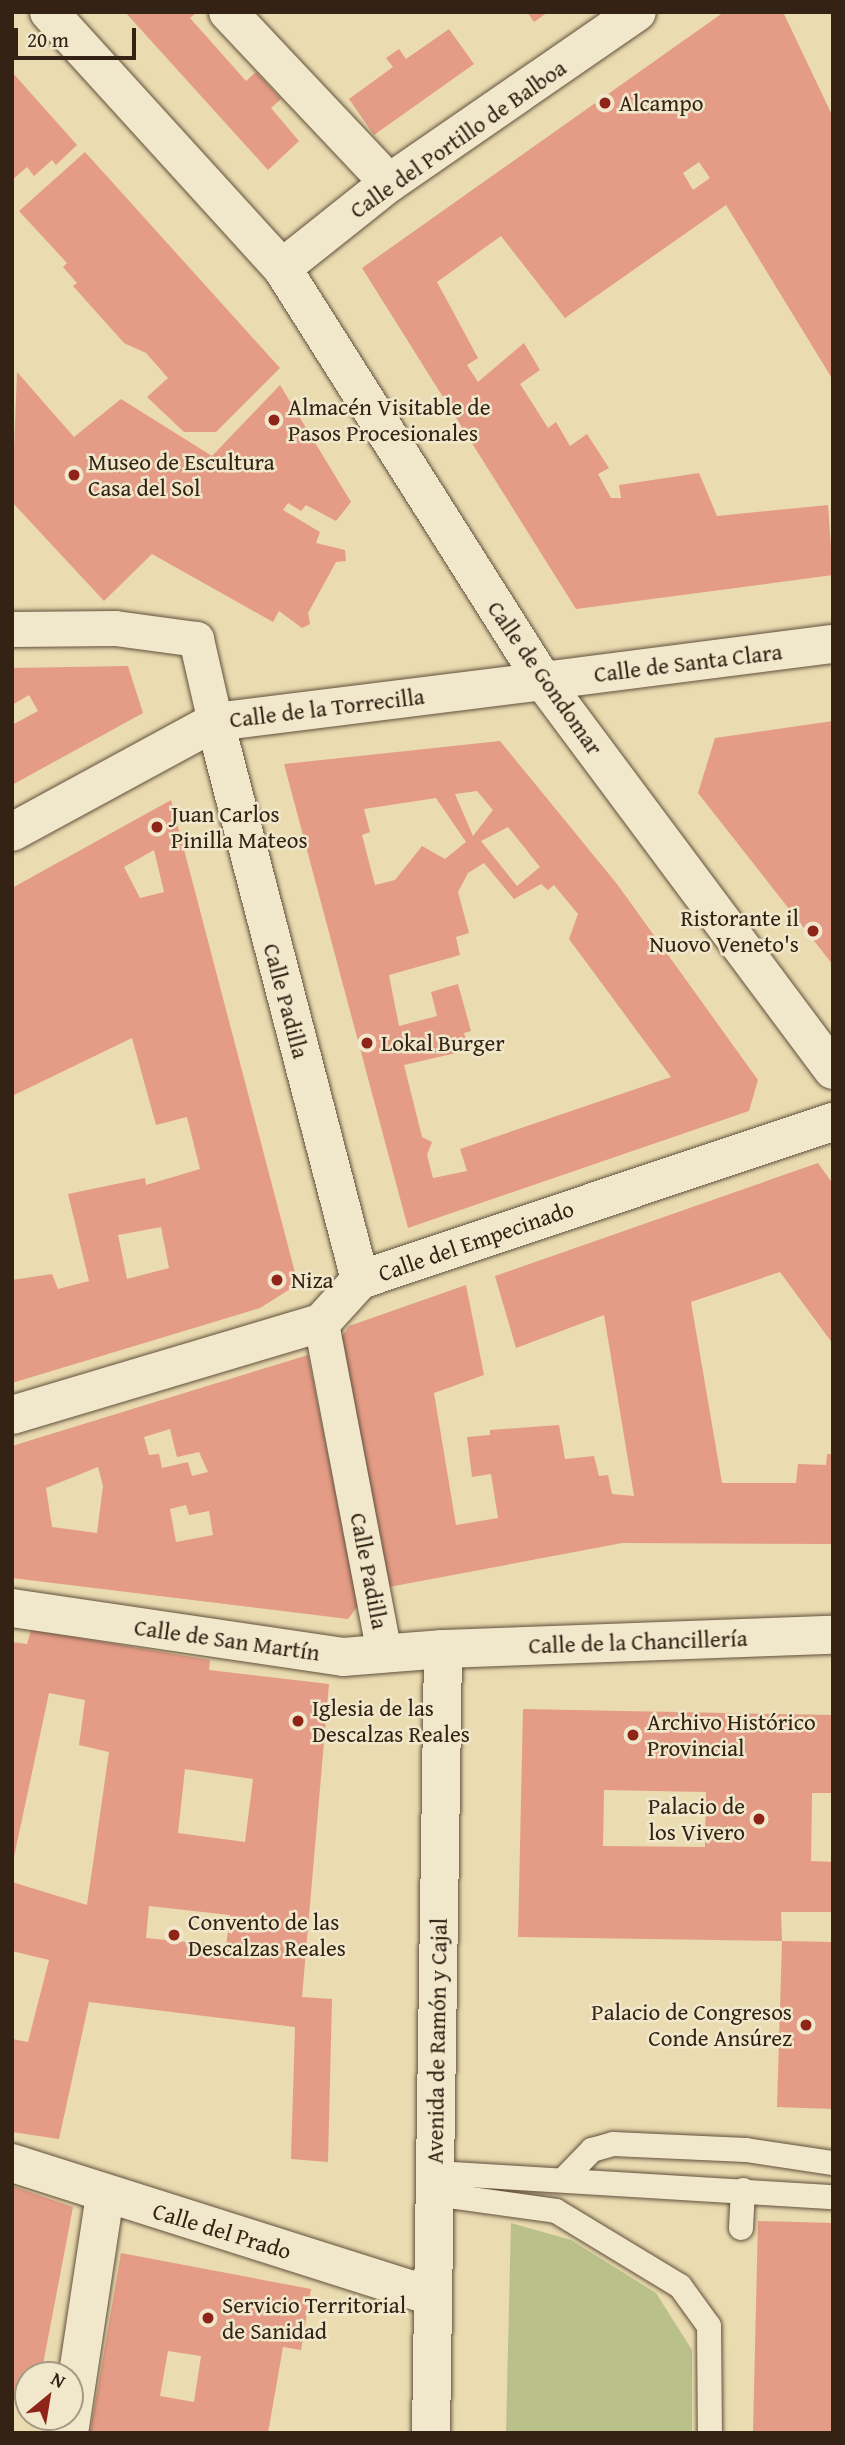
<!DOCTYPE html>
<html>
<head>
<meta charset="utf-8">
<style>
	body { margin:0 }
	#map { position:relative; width:845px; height:2445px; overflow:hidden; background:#eadbb0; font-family:"Gentium Book Plus",serif }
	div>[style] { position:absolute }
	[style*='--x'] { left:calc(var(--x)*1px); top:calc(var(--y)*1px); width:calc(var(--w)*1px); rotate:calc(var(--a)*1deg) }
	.green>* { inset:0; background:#b9c08a }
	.building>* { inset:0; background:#e49c86 }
	.roads { filter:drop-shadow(0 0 2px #62503c) drop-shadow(0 0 2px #62503c) }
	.service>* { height:24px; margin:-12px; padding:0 12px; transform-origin:12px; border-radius:12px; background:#f1e8cc }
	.pedestrian>* { height:35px; margin:-17.5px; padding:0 17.5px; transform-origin:17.5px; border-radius:17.5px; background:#f1e8cc }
	.minor>* { height:38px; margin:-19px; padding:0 19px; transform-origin:19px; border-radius:19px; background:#f1e8cc }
	.tertiary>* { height:38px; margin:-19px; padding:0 19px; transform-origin:19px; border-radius:19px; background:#f1e8cc }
	.secondary>* { height:38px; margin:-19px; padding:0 19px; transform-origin:19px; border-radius:19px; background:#f1e8cc }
	.dots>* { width:19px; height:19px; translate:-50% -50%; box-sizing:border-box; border:4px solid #f1e8cc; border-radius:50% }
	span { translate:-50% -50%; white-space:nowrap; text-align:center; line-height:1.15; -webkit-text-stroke:5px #f1e8cc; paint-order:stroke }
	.poi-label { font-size:23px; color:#342215 }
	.left { translate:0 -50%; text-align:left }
	.right { translate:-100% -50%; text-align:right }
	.street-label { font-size:23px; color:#342215 }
	.frame { position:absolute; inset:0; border:14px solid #342215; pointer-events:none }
	.north { position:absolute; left:14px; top:2361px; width:70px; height:70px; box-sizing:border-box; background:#f1e8cc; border:2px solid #a59983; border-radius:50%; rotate:30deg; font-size:19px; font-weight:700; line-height:28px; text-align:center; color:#342215 }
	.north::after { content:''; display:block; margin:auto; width:24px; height:32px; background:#8f2418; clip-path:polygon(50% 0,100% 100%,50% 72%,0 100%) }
	.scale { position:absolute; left:14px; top:28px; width:122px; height:32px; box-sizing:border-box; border:4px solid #342215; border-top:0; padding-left:9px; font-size:21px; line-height:24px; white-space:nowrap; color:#342215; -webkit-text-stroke:5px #f1e8cc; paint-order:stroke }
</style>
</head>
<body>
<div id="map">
	<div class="green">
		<i style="clip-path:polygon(511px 2223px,571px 2240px,656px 2293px,692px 2350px,692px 2433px,506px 2433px)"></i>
	</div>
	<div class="building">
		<i style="clip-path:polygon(125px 12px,197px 12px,190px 18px,246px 81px,256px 72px,281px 99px,271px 108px,299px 141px,268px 170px)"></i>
		<i style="clip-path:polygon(527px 12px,548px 12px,534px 22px)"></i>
		<i style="clip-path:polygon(evenodd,724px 12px,783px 12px,833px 117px,833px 380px,726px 205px,565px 318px,501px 236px,437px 282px,478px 358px,467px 365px,478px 382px,524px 343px,540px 370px,520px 384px,548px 428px,556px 422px,570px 446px,587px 434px,609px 468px,598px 474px,611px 498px,621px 498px,619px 485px,699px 473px,717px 516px,828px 505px,833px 575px,576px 609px,362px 268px,724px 12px,699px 162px,710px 178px,693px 190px,683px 173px,699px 162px)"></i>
		<i style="clip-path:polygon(449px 29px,474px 64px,374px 135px,349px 99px,393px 67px,386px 58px,399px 49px,406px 59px)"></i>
		<i style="clip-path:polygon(12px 72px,77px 145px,56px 165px,52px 160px,34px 176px,27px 167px,12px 180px)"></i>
		<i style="clip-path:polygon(85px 152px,280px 368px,216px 432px,184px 432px,147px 397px,168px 378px,146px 353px,124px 343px,73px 286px,77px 283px,63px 267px,67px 263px,19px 211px)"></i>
		<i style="clip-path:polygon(17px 372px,74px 437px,121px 399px,212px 456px,280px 385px,351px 502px,336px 521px,306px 505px,301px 511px,288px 503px,283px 510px,320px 532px,316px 543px,345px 550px,346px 561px,336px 562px,308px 613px,310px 624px,302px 628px,279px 611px,273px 622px,152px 554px,104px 601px,12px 502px)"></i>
		<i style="clip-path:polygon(128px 666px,143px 713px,12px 785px,12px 725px,38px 711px,29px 695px,12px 705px,12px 668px)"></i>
		<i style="clip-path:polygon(833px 721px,833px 965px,698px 793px,715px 738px)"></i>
		<i style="clip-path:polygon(evenodd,500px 741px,617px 884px,758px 1080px,749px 1111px,408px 1228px,284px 764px,500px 741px,477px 791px,493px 810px,473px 836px,455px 794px,477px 791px,500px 741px,436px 798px,466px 842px,445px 859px,422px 846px,395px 880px,375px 885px,362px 835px,370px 832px,364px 809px,436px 798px,500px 741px,508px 827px,540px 867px,517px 886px,481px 841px,508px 827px,500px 741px,484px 863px,514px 899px,541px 884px,548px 890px,554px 885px,578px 914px,569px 939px,671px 1077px,460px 1149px,467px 1171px,433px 1178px,427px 1155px,432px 1142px,422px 1137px,404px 1065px,469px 1050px,464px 1033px,471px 1031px,458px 984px,431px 992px,437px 1016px,399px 1026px,389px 975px,460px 955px,456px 937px,469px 933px,458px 892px,468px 873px,484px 863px)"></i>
		<i style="clip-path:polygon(evenodd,171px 800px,298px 1284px,260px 1308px,12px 1383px,12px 1280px,52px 1274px,58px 1289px,89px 1281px,68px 1194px,145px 1178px,146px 1185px,200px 1169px,187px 1117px,156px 1125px,132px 1038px,12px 1096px,12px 888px,171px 800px,154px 850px,164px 892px,140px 898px,124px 867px,154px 850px,171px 800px,161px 1227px,169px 1268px,127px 1279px,118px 1235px,161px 1227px)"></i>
		<i style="clip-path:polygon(818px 1163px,833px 1184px,833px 1344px,780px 1272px,691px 1302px,722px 1483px,796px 1483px,798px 1464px,826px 1465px,827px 1454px,833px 1454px,833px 1544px,622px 1543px,389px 1587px,341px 1338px,349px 1326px,466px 1285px,484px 1375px,434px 1393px,456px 1525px,498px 1518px,491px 1474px,472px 1477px,467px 1437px,490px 1435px,490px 1430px,559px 1425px,565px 1459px,594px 1456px,599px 1476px,608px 1475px,612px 1494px,634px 1496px,604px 1315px,516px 1348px,495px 1276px)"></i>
		<i style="clip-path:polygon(evenodd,308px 1355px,358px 1606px,348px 1619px,12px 1578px,12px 1446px,308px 1355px,170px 1429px,177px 1457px,199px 1452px,208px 1472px,192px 1476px,188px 1462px,162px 1468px,159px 1454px,149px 1455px,144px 1437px,170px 1429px,308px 1355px,98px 1467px,103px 1486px,97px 1533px,52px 1527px,46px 1488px,98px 1467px,308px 1355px,186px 1505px,189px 1515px,209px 1511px,213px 1535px,176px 1542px,170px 1509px,186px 1505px)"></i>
		<i style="clip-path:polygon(evenodd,31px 1630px,210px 1660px,209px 1670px,329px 1684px,302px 1997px,332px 1999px,328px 2162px,291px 2159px,295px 2027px,89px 2002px,59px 2139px,12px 2132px,12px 2039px,28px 2042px,49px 1960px,12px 1951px,12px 1882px,87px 1905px,109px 1752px,79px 1745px,85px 1700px,49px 1693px,12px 1866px,12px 1642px,27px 1644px,31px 1630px,185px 1769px,253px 1779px,245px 1842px,178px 1833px,185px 1769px,31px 1630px,149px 1906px,230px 1915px,226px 1946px,146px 1938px,149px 1906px)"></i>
		<i style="clip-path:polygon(evenodd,523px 1709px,833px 1715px,833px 1793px,812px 1793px,811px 1861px,833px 1862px,833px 1912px,781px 1912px,782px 1941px,833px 1942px,833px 2109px,777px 2107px,782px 1941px,518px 1937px,523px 1709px,604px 1790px,706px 1792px,705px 1847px,603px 1846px,604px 1790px)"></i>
		<i style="clip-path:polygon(12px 2186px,73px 2207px,41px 2375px,28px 2375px,28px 2392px,12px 2391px)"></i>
		<i style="clip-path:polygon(758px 2221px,833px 2223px,833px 2433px,753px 2433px)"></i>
		<i style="clip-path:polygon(evenodd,121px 2253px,311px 2289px,301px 2350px,283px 2347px,268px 2433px,90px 2433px,121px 2253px,168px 2351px,201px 2356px,194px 2402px,160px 2396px,168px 2351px)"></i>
	</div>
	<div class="roads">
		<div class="service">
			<i style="--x:436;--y:2173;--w:398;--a:3.5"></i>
			<i style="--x:563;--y:2180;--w:42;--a:-46"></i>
			<i style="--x:592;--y:2150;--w:22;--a:-16"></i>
			<i style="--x:613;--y:2144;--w:133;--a:2.6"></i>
			<i style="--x:746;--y:2150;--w:88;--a:8.5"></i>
			<i style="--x:435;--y:2194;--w:122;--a:8"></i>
			<i style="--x:556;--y:2211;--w:145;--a:31.2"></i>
			<i style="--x:680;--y:2286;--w:49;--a:54.1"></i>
			<i style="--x:709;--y:2326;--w:107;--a:89.5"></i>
			<i style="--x:741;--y:2228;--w:38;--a:-87"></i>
		</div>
		<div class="pedestrian">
			<i style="--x:12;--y:629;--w:103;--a:-0.6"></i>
			<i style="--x:115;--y:628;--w:82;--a:7.7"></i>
			<i style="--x:196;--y:639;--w:85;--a:77.1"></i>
			<i style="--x:321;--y:1323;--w:337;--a:79.2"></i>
		</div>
		<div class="minor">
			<i style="--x:228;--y:12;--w:235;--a:46.7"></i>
			<i style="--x:282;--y:268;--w:137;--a:-38.5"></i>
			<i style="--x:389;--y:183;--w:301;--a:-34.6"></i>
			<i style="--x:215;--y:722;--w:577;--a:75.43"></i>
			<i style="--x:12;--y:832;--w:231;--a:-28.5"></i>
			<i style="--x:215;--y:722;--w:331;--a:-7.1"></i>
			<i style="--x:12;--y:1415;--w:322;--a:-16.6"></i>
			<i style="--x:321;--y:1323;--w:58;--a:-47.8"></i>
			<i style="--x:360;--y:1280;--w:499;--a:-18.5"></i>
			<i style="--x:12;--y:1608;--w:335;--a:8.4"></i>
			<i style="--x:343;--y:1657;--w:100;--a:-4.6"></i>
			<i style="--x:12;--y:2163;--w:441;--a:17.6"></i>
			<i style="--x:69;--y:2433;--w:242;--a:-81.4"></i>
		</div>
		<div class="tertiary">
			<i style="--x:431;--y:2433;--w:784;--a:-89.12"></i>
			<i style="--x:443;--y:1649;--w:390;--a:-2.1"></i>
		</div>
		<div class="secondary">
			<i style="--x:49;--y:12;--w:346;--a:47.7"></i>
			<i style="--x:282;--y:268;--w:489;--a:57.7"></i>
			<i style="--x:543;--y:681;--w:485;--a:53.3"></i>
			<i style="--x:543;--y:681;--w:292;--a:-7.3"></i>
		</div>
	</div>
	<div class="dots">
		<i style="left:605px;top:103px;background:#8f2418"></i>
		<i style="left:274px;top:420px;background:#8f2418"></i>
		<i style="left:74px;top:475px;background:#8f2418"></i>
		<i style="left:157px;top:827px;background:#8f2418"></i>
		<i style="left:813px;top:931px;background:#8f2418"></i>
		<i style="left:367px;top:1043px;background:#8f2418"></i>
		<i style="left:277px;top:1280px;background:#8f2418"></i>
		<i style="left:298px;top:1721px;background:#8f2418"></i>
		<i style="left:633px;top:1735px;background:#8f2418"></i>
		<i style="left:759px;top:1819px;background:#8f2418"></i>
		<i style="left:174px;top:1935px;background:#8f2418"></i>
		<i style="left:806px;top:2025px;background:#8f2418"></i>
		<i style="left:208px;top:2318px;background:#8f2418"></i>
	</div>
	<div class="poi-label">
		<span class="left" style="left:619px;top:103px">Alcampo</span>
		<span class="left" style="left:288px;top:420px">Almacén Visitable de<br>Pasos Procesionales</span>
		<span class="left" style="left:88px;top:475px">Museo de Escultura<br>Casa del Sol</span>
		<span class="left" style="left:171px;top:827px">Juan Carlos<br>Pinilla Mateos</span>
		<span class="right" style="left:799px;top:931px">Ristorante il<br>Nuovo Veneto's</span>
		<span class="left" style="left:381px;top:1043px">Lokal Burger</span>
		<span class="left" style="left:291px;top:1280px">Niza</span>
		<span class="left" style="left:312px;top:1721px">Iglesia de las<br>Descalzas Reales</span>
		<span class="left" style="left:647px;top:1735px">Archivo Histórico<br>Provincial</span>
		<span class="right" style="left:745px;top:1819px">Palacio de<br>los Vivero</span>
		<span class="left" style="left:188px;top:1935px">Convento de las<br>Descalzas Reales</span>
		<span class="right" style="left:792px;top:2025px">Palacio de Congresos<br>Conde Ansúrez</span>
		<span class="left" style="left:222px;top:2318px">Servicio Territorial<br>de Sanidad</span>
	</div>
	<div class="street-label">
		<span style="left:458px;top:139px;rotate:-35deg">Calle del Portillo de Balboa</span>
		<span style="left:688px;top:663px;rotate:-7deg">Calle de Santa Clara</span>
		<span style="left:545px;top:678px;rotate:55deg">Calle de Gondomar</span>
		<span style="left:327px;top:708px;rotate:-7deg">Calle de la Torrecilla</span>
		<span style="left:286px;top:1001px;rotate:75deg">Calle Padilla</span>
		<span style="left:476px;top:1241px;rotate:-19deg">Calle del Empecinado</span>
		<span style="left:369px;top:1571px;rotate:79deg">Calle Padilla</span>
		<span style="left:227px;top:1640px;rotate:8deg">Calle de San Martín</span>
		<span style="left:638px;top:1642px;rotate:-2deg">Calle de la Chancillería</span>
		<span style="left:437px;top:2041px;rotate:-89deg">Avenida de Ramón y Cajal</span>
		<span style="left:222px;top:2231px;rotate:17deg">Calle del Prado</span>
	</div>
	<div class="frame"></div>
	<div class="north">N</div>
	<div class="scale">20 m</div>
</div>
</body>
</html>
